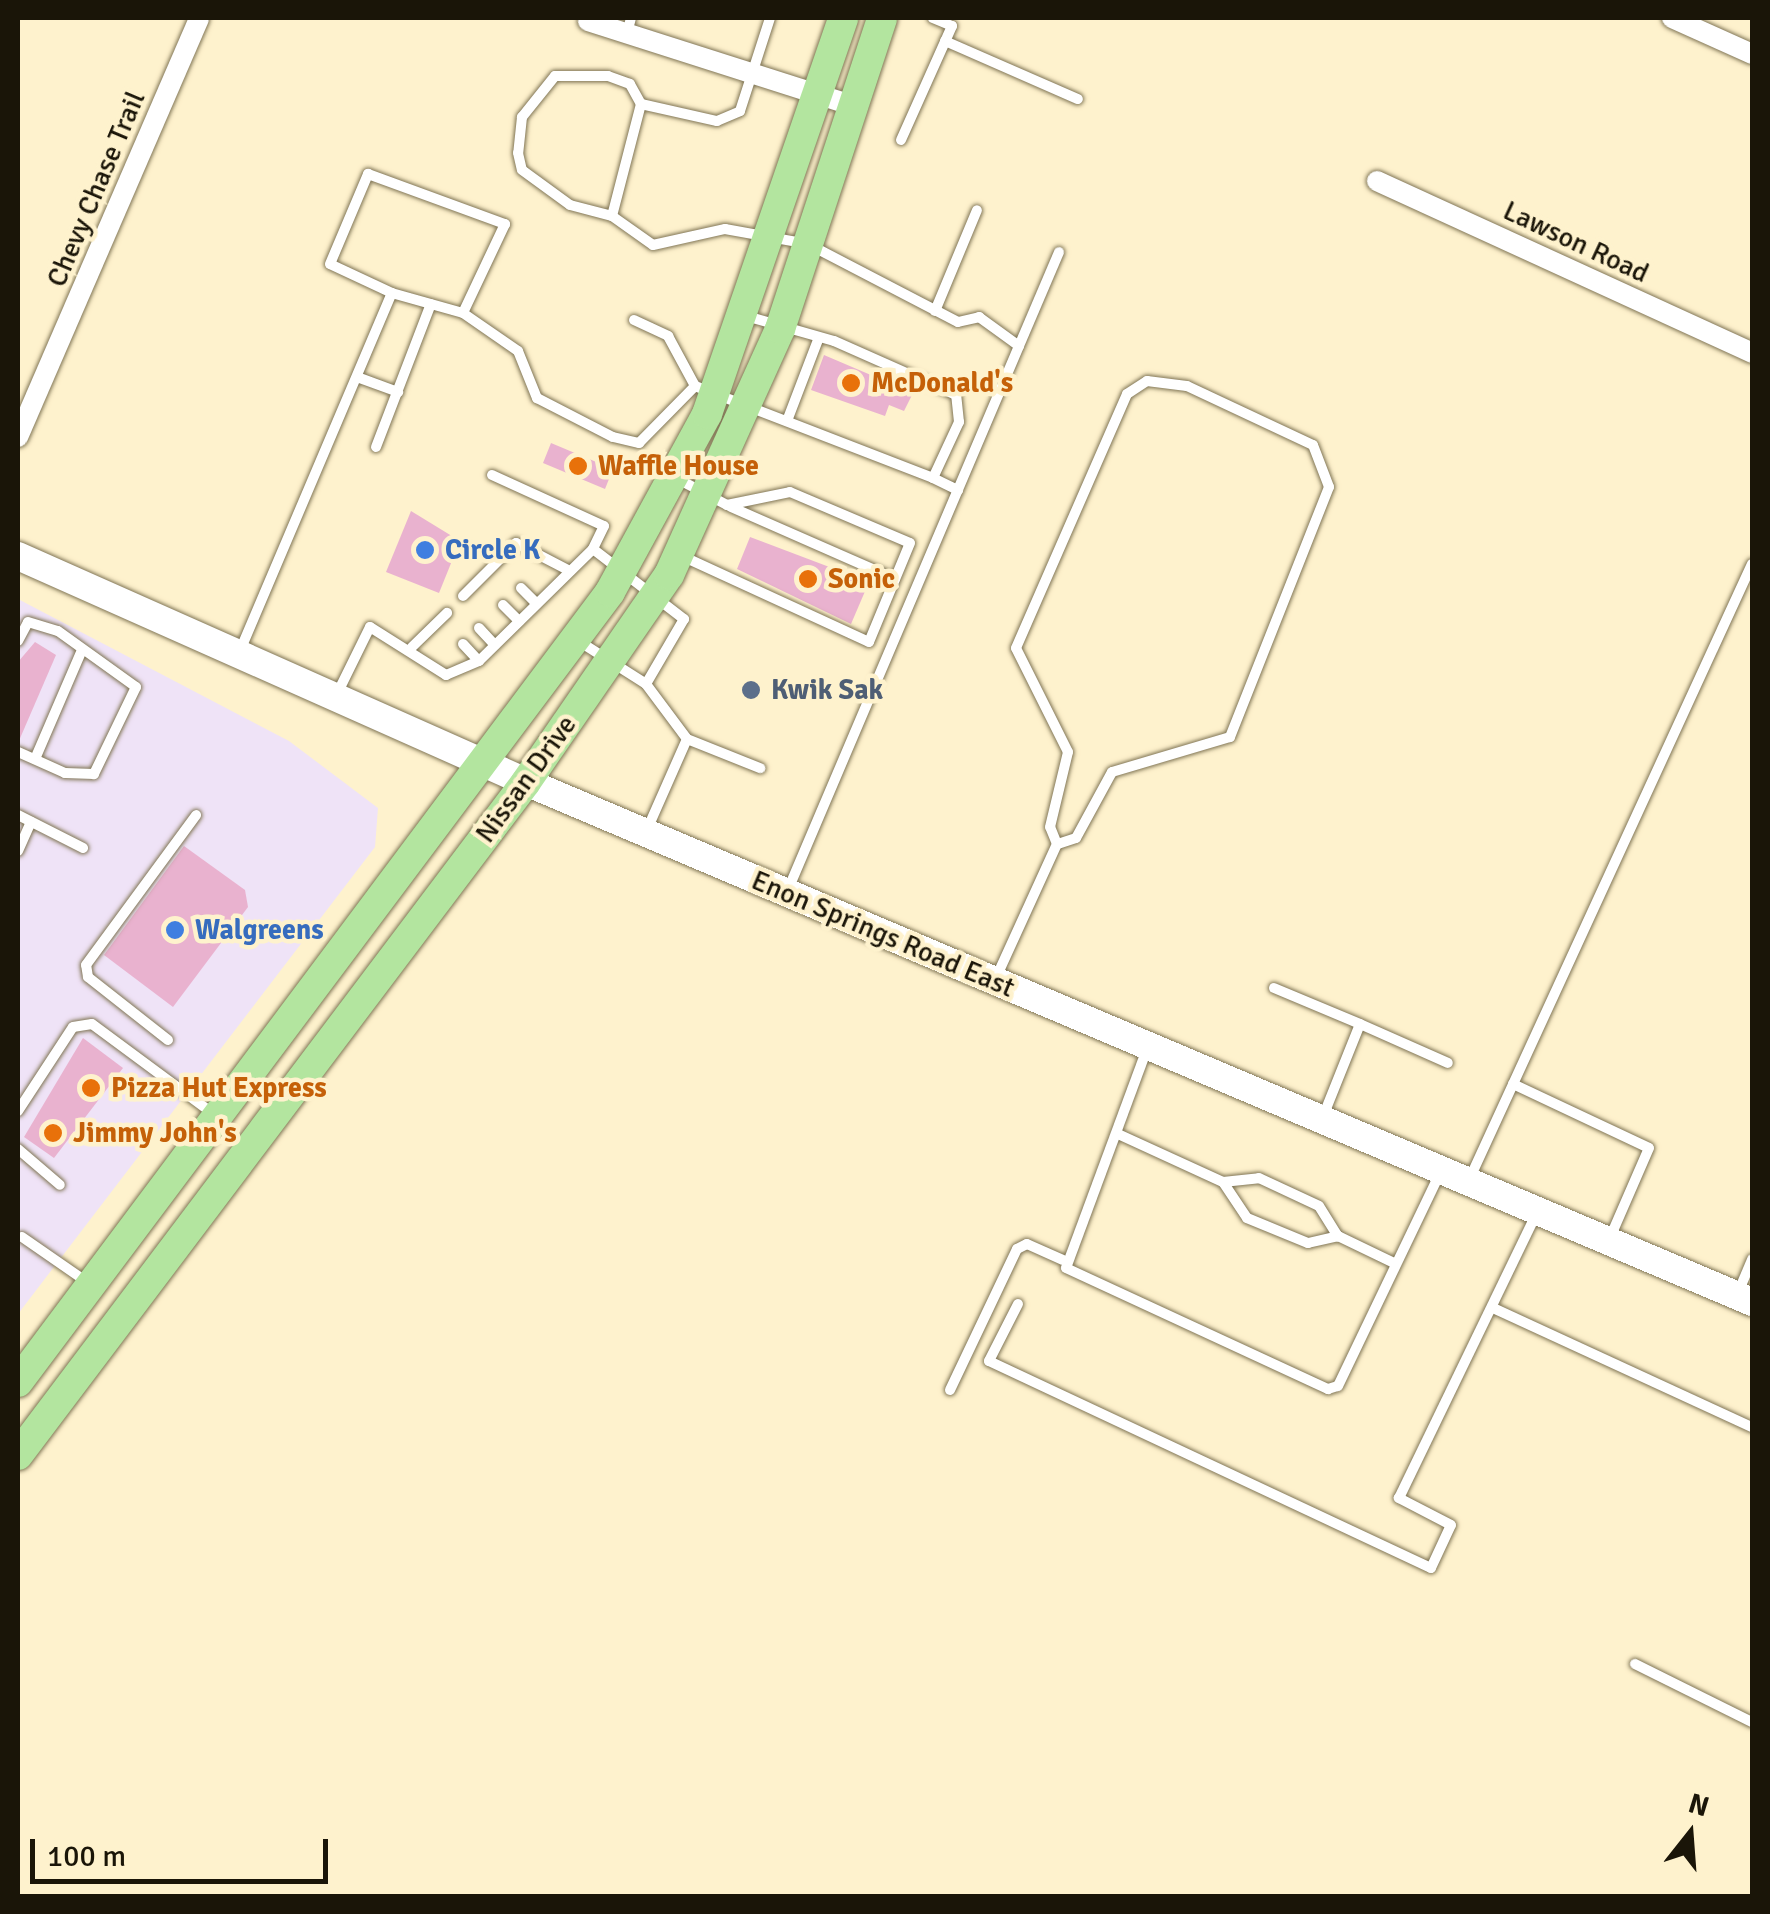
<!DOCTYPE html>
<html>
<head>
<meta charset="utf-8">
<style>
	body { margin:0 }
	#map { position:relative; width:1770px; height:1914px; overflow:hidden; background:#fef2cd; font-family:Signika,sans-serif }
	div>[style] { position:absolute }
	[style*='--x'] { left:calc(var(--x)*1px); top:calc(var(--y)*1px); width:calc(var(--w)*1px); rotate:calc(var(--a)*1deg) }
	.commercial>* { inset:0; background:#efe3f7 }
	.building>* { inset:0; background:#e9b2cf }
	.roads { filter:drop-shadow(0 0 2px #807555) drop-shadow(0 0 2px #807555) }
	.lane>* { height:10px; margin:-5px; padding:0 5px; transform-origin:5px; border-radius:5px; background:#fff }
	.street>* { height:20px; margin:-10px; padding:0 10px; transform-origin:10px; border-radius:10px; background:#fff }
	.secondary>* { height:28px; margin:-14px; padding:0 14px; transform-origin:14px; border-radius:14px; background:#fff }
	.primary>* { height:30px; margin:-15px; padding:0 15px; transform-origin:15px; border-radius:15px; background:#b3e59f }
	.dots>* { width:28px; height:28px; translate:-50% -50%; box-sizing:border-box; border:5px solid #fef2cd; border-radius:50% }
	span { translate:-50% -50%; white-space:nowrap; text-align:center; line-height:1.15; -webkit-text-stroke:9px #fef2cd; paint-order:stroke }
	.street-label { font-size:28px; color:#1a1508 }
	.food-label { font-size:28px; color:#c56008; font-weight:700 }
	.left { translate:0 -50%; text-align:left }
	.shop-label { font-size:28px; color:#366cbe; font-weight:700 }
	.service-label { font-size:28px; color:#4e5e75; font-weight:700 }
	.frame { position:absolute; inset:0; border:20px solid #1a1508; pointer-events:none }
	.north { position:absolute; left:1640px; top:1784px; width:100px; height:100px; -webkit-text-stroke:8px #fef2cd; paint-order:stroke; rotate:17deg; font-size:28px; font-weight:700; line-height:40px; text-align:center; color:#1a1508 }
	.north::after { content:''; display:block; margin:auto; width:35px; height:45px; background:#1a1508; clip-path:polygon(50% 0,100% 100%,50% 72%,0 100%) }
	.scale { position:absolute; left:30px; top:1839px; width:298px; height:45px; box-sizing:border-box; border:5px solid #1a1508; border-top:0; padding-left:12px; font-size:30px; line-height:35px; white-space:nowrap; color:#1a1508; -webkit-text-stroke:8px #fef2cd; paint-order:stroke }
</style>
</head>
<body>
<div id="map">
	<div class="commercial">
		<i style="clip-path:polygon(18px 599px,289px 741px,378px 808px,375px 847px,18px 1314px)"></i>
	</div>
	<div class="building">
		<i style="clip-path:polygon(824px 355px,913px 393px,904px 411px,889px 405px,885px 416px,811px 390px)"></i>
		<i style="clip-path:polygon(551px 443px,613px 469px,605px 489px,543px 463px)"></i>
		<i style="clip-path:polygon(411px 511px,460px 541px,439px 593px,386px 572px)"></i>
		<i style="clip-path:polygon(750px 537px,869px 582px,851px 624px,737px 569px)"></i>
		<i style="clip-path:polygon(35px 642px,56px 655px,18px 743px,18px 662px)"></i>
		<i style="clip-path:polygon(184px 846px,245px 890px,248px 907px,173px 1007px,104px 955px)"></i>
		<i style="clip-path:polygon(83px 1038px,123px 1068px,54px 1158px,24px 1137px)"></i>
	</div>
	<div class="roads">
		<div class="lane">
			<i style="--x:627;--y:33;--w:16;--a:-75"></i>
			<i style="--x:945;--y:41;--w:145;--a:23.6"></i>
			<i style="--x:641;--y:104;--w:78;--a:12.6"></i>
			<i style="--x:717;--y:121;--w:25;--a:-23"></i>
			<i style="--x:740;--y:111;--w:98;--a:-72.1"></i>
			<i style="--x:901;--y:140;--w:125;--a:-65.9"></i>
			<i style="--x:952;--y:26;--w:21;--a:-157"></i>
			<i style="--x:612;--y:216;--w:116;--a:-75.5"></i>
			<i style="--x:641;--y:104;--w:23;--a:-119"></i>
			<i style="--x:630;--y:84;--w:23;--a:-160"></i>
			<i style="--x:608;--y:76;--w:53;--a:180"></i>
			<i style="--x:555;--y:76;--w:53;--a:128.8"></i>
			<i style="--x:522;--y:117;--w:36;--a:96"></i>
			<i style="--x:518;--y:153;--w:17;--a:77"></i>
			<i style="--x:522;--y:170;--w:59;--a:36.1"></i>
			<i style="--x:570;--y:205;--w:43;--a:14.7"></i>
			<i style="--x:612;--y:216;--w:50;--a:35.3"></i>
			<i style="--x:653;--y:245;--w:74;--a:-12.5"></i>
			<i style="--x:725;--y:229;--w:84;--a:10.2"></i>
			<i style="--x:808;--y:244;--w:169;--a:27.5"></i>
			<i style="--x:958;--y:322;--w:22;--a:-13"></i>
			<i style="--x:979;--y:317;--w:49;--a:35.9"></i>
			<i style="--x:1019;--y:346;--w:593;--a:113.02"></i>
			<i style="--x:935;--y:311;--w:109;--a:-67.4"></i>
			<i style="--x:463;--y:313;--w:67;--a:34.6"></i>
			<i style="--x:518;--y:351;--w:51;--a:68"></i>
			<i style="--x:537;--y:398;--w:85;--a:27.2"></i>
			<i style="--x:613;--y:437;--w:27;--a:13"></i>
			<i style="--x:639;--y:443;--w:80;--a:-45.5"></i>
			<i style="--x:695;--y:386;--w:255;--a:21.1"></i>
			<i style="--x:933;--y:478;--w:62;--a:-65.1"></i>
			<i style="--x:959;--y:422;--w:27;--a:-96"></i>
			<i style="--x:956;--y:395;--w:133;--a:-156.1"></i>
			<i style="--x:834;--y:341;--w:91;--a:-164.1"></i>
			<i style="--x:634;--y:320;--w:38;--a:25"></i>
			<i style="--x:668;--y:336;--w:57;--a:61.6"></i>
			<i style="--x:1019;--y:346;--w:102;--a:-66.9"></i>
			<i style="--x:357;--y:377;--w:44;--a:20.1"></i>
			<i style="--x:787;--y:421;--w:87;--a:-69.1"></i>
			<i style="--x:376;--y:447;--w:153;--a:-69"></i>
			<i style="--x:492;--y:475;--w:123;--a:24.5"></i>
			<i style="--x:604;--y:526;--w:25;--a:116"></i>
			<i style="--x:676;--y:478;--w:58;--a:27.9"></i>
			<i style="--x:727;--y:505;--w:64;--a:-11.7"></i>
			<i style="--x:790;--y:492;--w:130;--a:23"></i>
			<i style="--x:910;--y:543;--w:107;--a:112.5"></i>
			<i style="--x:869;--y:642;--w:208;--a:-155.3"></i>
			<i style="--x:933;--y:478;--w:28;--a:26"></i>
			<i style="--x:731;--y:507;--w:179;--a:23.7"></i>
			<i style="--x:521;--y:588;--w:21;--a:45"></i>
			<i style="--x:463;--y:596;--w:75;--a:-45"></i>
			<i style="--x:516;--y:543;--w:61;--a:27.4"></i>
			<i style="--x:503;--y:605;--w:23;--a:45"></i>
			<i style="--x:479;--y:628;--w:23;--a:47"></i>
			<i style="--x:577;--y:640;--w:82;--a:32.5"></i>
			<i style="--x:646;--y:684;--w:69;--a:53.3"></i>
			<i style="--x:687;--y:739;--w:102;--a:113.8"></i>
			<i style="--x:18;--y:641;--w:21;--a:-62"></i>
			<i style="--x:28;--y:622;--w:31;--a:17"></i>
			<i style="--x:58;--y:631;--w:96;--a:35.7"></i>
			<i style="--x:136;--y:687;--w:97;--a:115.8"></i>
			<i style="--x:94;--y:774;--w:29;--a:-178"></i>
			<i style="--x:65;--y:773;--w:51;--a:-155.9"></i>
			<i style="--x:463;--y:644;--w:23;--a:47"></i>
			<i style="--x:412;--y:647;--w:49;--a:-44.2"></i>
			<i style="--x:239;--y:653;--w:391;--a:-67"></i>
			<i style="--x:392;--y:293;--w:68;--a:-154.9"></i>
			<i style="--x:330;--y:264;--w:98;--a:-67.1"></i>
			<i style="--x:368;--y:174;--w:146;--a:20.1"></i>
			<i style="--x:505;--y:224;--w:98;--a:115.3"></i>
			<i style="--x:463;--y:313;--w:74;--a:-164.3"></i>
			<i style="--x:336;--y:696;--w:77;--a:-63.8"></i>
			<i style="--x:370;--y:627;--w:90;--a:32.3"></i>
			<i style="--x:446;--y:675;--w:36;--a:-23"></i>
			<i style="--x:479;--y:661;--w:160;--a:-44.5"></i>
			<i style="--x:593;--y:549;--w:115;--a:37.6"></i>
			<i style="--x:684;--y:619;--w:75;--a:120.3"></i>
			<i style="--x:687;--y:739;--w:79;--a:21.7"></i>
			<i style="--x:35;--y:759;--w:116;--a:-66.7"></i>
			<i style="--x:18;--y:815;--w:73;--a:26.9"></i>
			<i style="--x:18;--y:851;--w:32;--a:-66"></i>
			<i style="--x:995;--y:980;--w:149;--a:-65.5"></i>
			<i style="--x:1057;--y:844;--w:18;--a:-112"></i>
			<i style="--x:1050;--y:827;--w:77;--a:-76.5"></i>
			<i style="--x:1068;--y:752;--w:116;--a:-116.6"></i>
			<i style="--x:1016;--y:648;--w:277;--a:-66.4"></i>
			<i style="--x:1127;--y:394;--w:24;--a:-33"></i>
			<i style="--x:1147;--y:381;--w:40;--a:7.1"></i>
			<i style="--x:1187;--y:386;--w:139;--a:25.1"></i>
			<i style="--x:1313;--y:445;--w:45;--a:69.1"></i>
			<i style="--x:1329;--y:487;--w:269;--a:111.6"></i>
			<i style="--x:1230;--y:737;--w:123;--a:163.5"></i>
			<i style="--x:1112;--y:772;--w:75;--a:118.6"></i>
			<i style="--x:1076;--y:838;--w:20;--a:162"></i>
			<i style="--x:1274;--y:988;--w:93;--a:22.7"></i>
			<i style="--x:168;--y:1040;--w:102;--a:-141.8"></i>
			<i style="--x:88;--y:977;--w:12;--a:-99"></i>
			<i style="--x:86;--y:965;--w:186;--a:-53.7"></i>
			<i style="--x:1147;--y:1049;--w:233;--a:110.3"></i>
			<i style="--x:1066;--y:1268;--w:289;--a:24.8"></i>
			<i style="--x:1328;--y:1389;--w:10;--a:-17"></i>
			<i style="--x:1338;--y:1386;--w:238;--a:-64.4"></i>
			<i style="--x:1513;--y:1084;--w:150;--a:25.2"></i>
			<i style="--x:1649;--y:1148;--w:100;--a:113.5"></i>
			<i style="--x:18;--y:1111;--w:100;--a:-56.8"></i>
			<i style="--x:73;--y:1027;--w:19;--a:-9"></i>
			<i style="--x:92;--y:1024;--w:153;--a:36.5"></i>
			<i style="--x:1322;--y:1119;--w:102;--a:-68.2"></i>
			<i style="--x:1360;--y:1024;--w:96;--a:23.9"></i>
			<i style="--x:1118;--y:1134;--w:115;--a:24.6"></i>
			<i style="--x:1223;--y:1182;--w:36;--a:-6"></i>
			<i style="--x:1259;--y:1178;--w:66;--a:25"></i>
			<i style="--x:1319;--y:1206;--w:36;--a:58"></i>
			<i style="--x:1338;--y:1236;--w:64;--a:25.8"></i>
			<i style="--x:18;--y:1149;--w:55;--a:40.6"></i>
			<i style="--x:1469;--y:1180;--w:678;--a:-65.33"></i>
			<i style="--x:1223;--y:1182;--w:43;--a:56.3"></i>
			<i style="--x:1247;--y:1218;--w:66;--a:22.3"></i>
			<i style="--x:1308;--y:1243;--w:31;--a:-13"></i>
			<i style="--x:22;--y:1237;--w:83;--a:34.7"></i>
			<i style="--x:1737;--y:1295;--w:39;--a:-67"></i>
			<i style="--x:1018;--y:1304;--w:64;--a:117"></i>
			<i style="--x:989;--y:1361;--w:488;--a:25.1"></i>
			<i style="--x:1431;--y:1568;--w:47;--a:-65.1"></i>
			<i style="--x:1451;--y:1525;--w:59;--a:-152.6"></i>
			<i style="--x:1399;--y:1498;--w:318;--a:-64.2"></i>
			<i style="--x:1493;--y:1308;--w:285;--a:24.7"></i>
			<i style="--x:950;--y:1390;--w:156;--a:-64.6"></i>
			<i style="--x:1017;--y:1249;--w:11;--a:-27"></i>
			<i style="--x:1027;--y:1244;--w:39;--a:24"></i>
			<i style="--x:1635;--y:1664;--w:131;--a:26.4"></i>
		</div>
		<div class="street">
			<i style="--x:1672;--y:18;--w:88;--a:24.2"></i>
			<i style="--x:588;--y:21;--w:279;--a:17.7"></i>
			<i style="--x:1377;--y:181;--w:413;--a:24.6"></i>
			<i style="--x:18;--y:437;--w:456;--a:-66.6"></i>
		</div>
		<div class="secondary">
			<i style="--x:18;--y:556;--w:556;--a:23.98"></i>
			<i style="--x:526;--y:782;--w:1332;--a:22.98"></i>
		</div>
		<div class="primary">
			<i style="--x:18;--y:1382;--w:987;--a:-53.15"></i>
			<i style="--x:610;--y:592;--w:203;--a:-61.4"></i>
			<i style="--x:707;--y:414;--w:419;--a:-71"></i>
			<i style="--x:18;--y:1455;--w:843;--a:-52.95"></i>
			<i style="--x:526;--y:782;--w:252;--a:-55.4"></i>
			<i style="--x:669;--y:575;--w:270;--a:-65.7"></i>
			<i style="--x:780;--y:329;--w:327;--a:-71.8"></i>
		</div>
	</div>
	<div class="dots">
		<i style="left:851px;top:383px;background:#e8710a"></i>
		<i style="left:578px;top:466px;background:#e8710a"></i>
		<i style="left:425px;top:550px;background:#3f7fe0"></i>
		<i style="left:808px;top:579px;background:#e8710a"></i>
		<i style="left:751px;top:690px;background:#5c6f8a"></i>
		<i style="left:175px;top:930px;background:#3f7fe0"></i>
		<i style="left:91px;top:1088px;background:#e8710a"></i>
		<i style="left:53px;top:1133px;background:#e8710a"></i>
	</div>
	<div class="street-label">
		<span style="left:96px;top:189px;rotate:-67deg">Chevy Chase Trail</span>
		<span style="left:1576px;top:242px;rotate:25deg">Lawson Road</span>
		<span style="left:526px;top:779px;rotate:-54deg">Nissan Drive</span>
		<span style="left:883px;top:934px;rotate:23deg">Enon Springs Road East</span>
	</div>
	<div class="food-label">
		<span class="left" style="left:871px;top:383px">McDonald's</span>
		<span class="left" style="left:598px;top:466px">Waffle House</span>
		<span class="left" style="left:828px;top:579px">Sonic</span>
		<span class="left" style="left:111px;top:1088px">Pizza Hut Express</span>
		<span class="left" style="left:73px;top:1133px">Jimmy John's</span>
	</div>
	<div class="shop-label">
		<span class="left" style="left:445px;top:550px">Circle K</span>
		<span class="left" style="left:195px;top:930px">Walgreens</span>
	</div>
	<div class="service-label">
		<span class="left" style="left:771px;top:690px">Kwik Sak</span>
	</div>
	<div class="frame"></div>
	<div class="north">N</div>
	<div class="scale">100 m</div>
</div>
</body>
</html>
